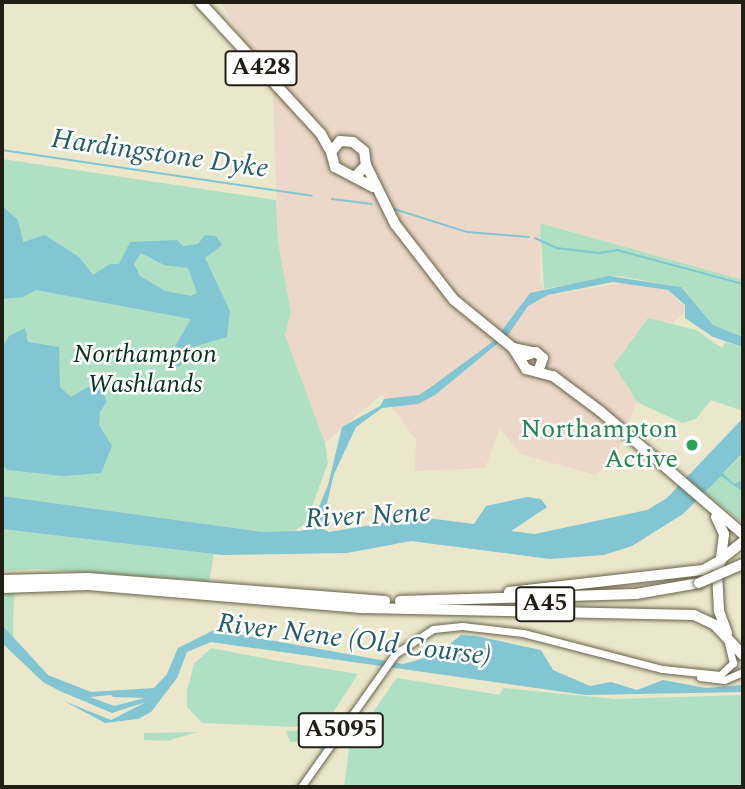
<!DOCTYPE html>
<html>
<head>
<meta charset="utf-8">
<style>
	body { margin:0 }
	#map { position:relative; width:745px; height:789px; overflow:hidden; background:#ebe7cb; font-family:Spectral,serif }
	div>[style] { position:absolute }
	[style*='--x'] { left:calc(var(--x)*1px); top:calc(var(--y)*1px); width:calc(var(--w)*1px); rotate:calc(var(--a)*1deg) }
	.industrial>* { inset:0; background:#ebd8c8 }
	.green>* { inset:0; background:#afe0c3 }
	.water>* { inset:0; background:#81c6d2 }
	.stream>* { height:2px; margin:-1px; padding:0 1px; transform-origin:1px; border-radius:1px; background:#81c6d2 }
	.roads { filter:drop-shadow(0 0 2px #66624a) drop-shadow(0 0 2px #66624a) }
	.major>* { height:7px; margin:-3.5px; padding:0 3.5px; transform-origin:3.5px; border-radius:3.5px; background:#fff }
	.highway>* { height:10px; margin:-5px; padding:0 5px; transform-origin:5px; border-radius:5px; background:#fff }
	.bridges { filter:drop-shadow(0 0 2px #66624a) drop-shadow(0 0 2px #66624a) }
	.highway-bridge>* { height:10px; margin:-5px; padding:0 5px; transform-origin:5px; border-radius:5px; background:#fff }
	.dots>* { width:19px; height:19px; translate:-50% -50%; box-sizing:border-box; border:4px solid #fff; border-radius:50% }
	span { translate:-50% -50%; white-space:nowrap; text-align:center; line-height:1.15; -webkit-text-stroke:5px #fff; paint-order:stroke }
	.shield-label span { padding:2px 5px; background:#fff; border:2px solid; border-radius:5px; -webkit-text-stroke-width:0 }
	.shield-label { font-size:24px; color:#211f15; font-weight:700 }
	.park-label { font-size:26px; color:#06331f; font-style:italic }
	.leisure-label { font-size:26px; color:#27864d }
	.right { translate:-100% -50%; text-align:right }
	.water-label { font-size:28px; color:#245d66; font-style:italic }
	.frame { position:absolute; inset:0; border:4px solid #211f15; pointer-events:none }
</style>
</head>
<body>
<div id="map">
	<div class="industrial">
		<i style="clip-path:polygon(221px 2px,743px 2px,743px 280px,541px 223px,540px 280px,547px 296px,626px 282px,669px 291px,687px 310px,672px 324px,665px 321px,625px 384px,637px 402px,613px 463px,595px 475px,521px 454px,500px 429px,485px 468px,415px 471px,416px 440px,382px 394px,325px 443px,285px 335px,291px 312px,278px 242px,273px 94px)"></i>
	</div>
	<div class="green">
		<i style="clip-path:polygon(2px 159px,276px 200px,278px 242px,291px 312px,285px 335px,325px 443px,328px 463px,306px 523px,293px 532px,263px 532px,2px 496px)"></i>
		<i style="clip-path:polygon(540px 223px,743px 280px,743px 337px,713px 325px,681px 287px,618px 276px,544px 289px)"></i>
		<i style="clip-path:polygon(648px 318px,696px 330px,722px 348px,725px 342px,743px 347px,743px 411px,711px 400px,696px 419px,682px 423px,637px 402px,614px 365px)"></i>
		<i style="clip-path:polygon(743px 454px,743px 522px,741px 522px,704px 492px)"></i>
		<i style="clip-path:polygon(2px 529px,214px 554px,209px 581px,38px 569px,2px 571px)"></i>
		<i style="clip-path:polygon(14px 590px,13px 638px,2px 631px,2px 592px)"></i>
		<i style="clip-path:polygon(211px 648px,278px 661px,358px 674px,323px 728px,202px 723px,187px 707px,187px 690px,194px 664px)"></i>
		<i style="clip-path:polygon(397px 678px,500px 695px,503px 688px,615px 699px,743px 695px,743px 787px,344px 787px,349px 749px,342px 741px,359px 716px,367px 720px)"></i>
		<i style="clip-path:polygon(339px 730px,322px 751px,306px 741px,290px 742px,286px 731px)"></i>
		<i style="clip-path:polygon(197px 732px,167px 741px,144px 740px,144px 733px)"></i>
	</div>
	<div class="water">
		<i style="clip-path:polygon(evenodd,2px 206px,18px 220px,23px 242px,45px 235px,79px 257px,93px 275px,110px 264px,119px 264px,130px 242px,177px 240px,183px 246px,198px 244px,205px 235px,216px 236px,222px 245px,205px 258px,230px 311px,227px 337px,190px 348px,181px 365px,171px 370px,172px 351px,191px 319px,36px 290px,23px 297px,2px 299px,2px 206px,141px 253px,164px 265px,188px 268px,197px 293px,191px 296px,165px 291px,140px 276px,134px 264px,141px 253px)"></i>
		<i style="clip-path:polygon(609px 276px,681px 287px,713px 325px,743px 337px,743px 347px,713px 337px,685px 318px,685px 305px,668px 290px,613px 282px,548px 295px,528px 306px,508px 335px,435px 395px,418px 404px,382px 408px,356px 427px,334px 474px,321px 528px,329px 532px,419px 517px,474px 524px,486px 506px,527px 497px,541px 499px,547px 507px,511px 531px,535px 534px,647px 510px,667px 498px,743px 418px,743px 453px,723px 473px,734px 484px,743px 480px,743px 492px,721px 476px,683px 514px,632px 546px,604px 555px,550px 559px,411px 541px,347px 553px,222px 555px,2px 529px,2px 496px,263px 532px,301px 531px,313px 521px,328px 485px,342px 427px,380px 406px,384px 399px,419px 395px,431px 387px,495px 340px,530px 293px)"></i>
		<i style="clip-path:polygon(25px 328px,28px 342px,59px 347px,60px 387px,71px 397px,88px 387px,101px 388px,107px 402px,100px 411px,99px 425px,112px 446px,101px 473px,63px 476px,8px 470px,2px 465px,2px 348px,9px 336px)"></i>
		<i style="clip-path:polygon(evenodd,2px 625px,48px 675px,91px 692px,154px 688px,167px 674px,178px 648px,214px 630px,403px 664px,436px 655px,461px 635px,476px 636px,541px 650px,553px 670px,590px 686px,611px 682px,637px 690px,663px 680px,706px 688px,743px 685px,743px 692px,585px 695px,211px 642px,187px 652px,177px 678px,151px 712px,138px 719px,105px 723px,64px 701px,111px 720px,146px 702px,112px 713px,60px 691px,43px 682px,2px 643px,2px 625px,111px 695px,113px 697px,145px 698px,114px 706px,90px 697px,111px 695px)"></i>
	</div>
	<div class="stream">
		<i style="--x:2;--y:150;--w:313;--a:8.4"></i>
		<i style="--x:332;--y:199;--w:40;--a:7.1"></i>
		<i style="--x:394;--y:209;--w:77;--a:17.5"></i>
		<i style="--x:467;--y:232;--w:62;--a:4.6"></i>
		<i style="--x:535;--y:238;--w:23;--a:25"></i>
		<i style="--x:556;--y:248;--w:43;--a:6.6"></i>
		<i style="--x:599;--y:253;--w:18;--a:-9"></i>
		<i style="--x:617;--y:250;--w:131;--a:15.1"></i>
	</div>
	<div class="roads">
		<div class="major">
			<i style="--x:700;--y:677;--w:24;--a:7"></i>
			<i style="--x:724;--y:680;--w:21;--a:-23"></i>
			<i style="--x:301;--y:787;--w:163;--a:-54.7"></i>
			<i style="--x:395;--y:654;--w:45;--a:-33.3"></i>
			<i style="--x:433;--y:629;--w:29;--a:-6"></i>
			<i style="--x:462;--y:626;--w:61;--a:6.5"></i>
			<i style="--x:523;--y:633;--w:144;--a:14.5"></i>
			<i style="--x:662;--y:669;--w:58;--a:5.9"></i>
			<i style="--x:720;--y:675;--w:18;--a:-43"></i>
			<i style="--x:733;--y:663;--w:25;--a:-104"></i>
		</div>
		<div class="highway">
			<i style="--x:200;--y:2;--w:179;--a:47.5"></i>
			<i style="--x:321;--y:134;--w:21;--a:61"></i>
			<i style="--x:366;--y:165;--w:66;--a:63.8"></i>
			<i style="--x:395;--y:224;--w:96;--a:52.2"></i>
			<i style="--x:454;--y:300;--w:76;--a:39.1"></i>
			<i style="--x:513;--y:348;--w:19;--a:12"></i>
			<i style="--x:355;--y:177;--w:16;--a:-47"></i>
			<i style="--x:366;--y:165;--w:14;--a:-98"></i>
			<i style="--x:364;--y:151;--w:14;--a:-141"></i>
			<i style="--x:353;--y:142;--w:13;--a:-176"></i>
			<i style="--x:340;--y:141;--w:14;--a:129"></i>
			<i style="--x:331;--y:152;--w:16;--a:75"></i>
			<i style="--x:335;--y:167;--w:43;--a:27.8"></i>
			<i style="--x:513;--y:348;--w:25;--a:58"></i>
			<i style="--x:526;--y:369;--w:28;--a:15"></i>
			<i style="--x:553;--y:376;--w:59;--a:36.7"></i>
			<i style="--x:600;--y:411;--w:189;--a:40.7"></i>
			<i style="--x:527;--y:355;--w:9;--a:-18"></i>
			<i style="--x:536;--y:352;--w:9;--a:41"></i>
			<i style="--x:543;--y:358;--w:15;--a:110"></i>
			<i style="--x:716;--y:517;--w:19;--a:65"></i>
			<i style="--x:724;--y:534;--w:25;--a:97"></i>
			<i style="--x:2;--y:580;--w:86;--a:-1.3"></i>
			<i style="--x:88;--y:578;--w:298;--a:4.4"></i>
			<i style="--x:2;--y:588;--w:86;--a:-2"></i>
			<i style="--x:88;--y:585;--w:277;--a:4.8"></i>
			<i style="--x:364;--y:608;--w:330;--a:1.2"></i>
			<i style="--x:694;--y:615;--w:23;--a:25"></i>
			<i style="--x:715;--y:625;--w:41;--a:47"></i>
			<i style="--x:509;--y:592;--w:195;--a:-6.5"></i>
			<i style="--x:703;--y:570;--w:21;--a:-29"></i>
			<i style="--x:400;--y:601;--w:236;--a:-1.7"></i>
			<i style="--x:636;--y:594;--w:64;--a:-9.9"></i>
			<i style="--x:727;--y:633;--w:23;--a:-110"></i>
			<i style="--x:719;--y:611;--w:37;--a:-93"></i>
			<i style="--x:717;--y:574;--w:16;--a:-75"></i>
			<i style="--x:721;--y:559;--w:28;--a:-38"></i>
		</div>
	</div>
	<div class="bridges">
		<div class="highway-bridge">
			<i style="--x:699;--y:583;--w:48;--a:-23.4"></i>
		</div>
	</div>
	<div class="dots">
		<i style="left:692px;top:445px;background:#2e9e5b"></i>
	</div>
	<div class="shield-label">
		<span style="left:261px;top:68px">A428</span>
		<span style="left:545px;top:604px">A45</span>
		<span style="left:341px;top:730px">A5095</span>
	</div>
	<div class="park-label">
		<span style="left:145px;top:370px">Northampton<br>Washlands</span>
	</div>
	<div class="leisure-label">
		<span class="right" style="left:678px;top:445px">Northampton<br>Active</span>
	</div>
	<div class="water-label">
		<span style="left:160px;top:154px;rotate:8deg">Hardingstone Dyke</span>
		<span style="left:368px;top:516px;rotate:-3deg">River Nene</span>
		<span style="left:354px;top:640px;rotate:7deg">River Nene (Old Course)</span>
	</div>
	<div class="frame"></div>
</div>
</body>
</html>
